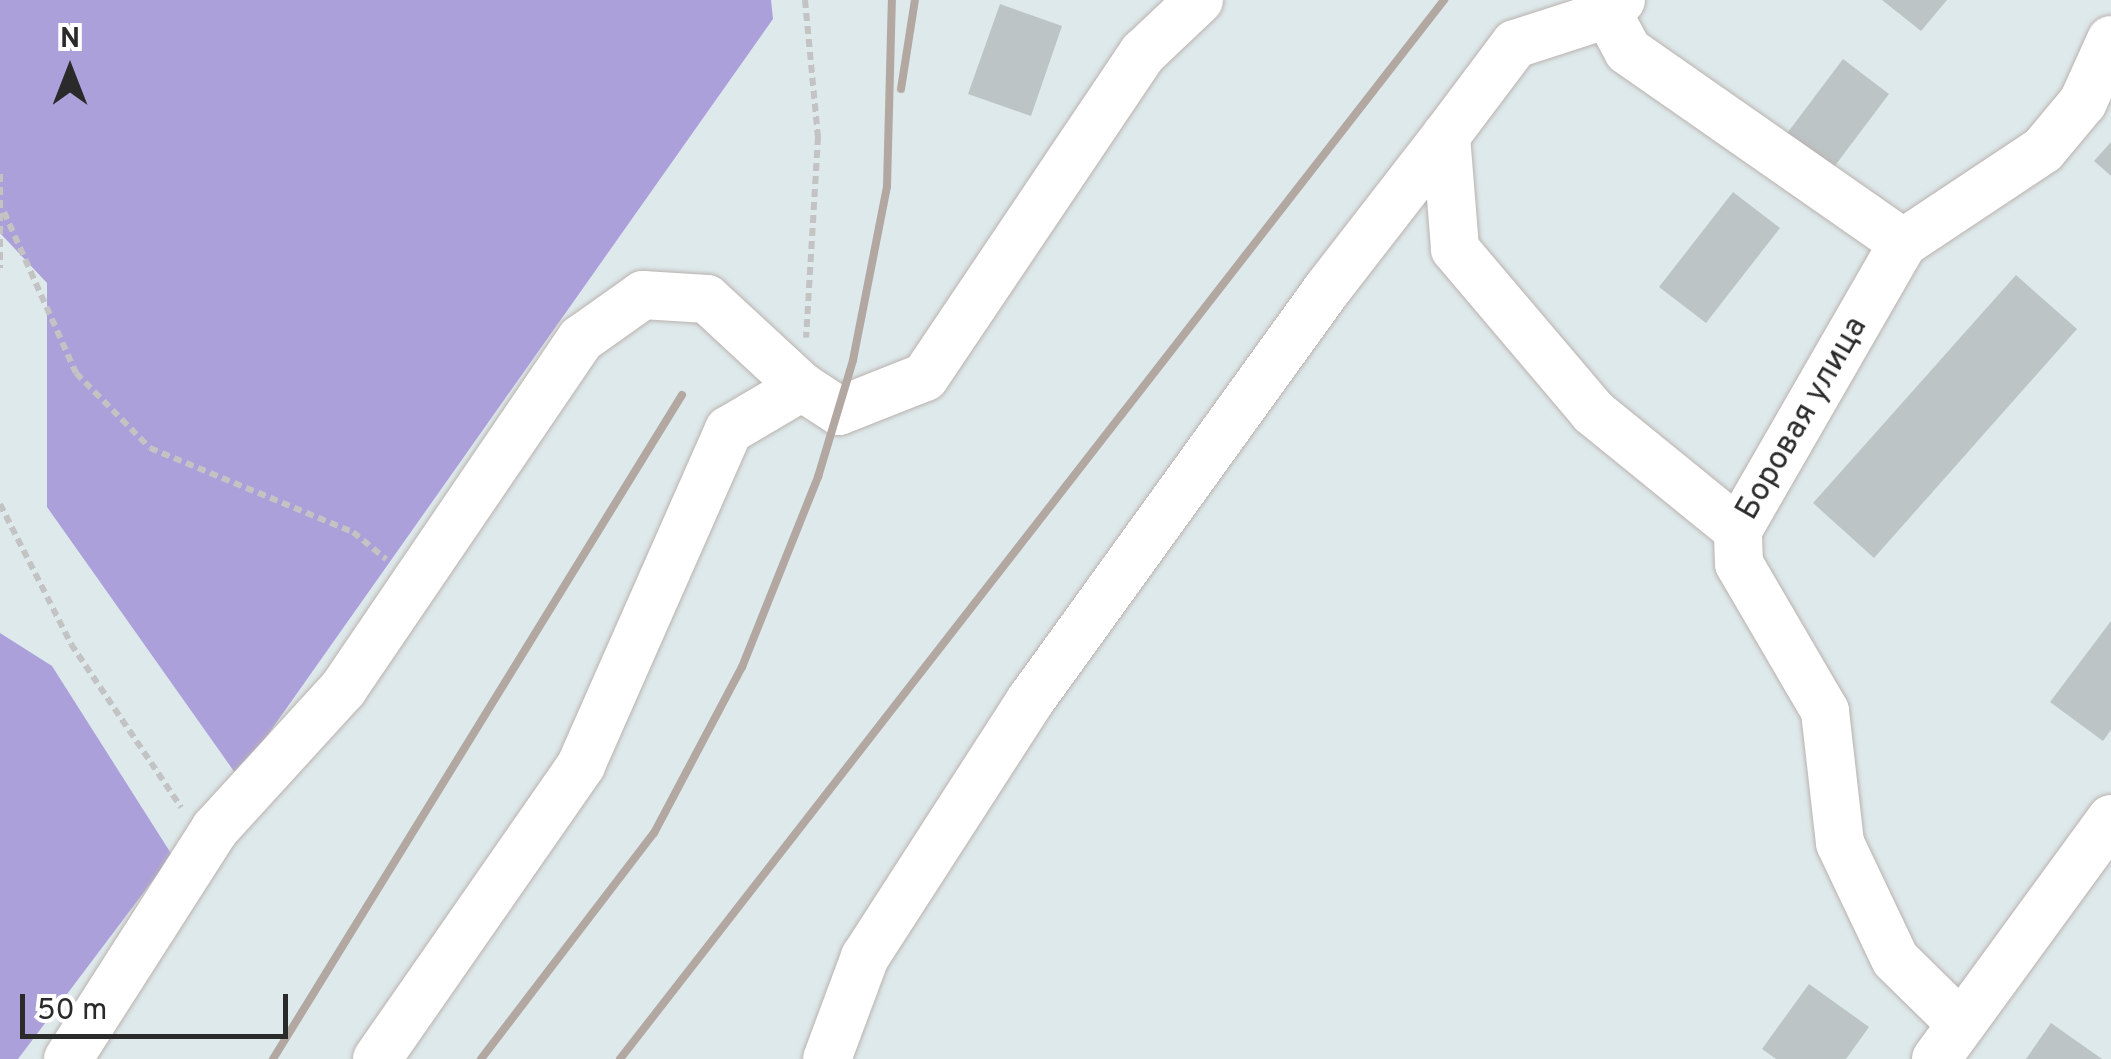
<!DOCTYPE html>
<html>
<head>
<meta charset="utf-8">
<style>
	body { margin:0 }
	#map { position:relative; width:2111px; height:1059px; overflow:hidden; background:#dee9eb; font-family:Overpass,sans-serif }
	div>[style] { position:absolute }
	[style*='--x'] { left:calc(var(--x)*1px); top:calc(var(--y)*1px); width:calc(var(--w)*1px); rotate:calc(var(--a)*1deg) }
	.green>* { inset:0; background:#aca0db }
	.building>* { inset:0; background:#bdc4c6 }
	.path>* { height:6px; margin-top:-3px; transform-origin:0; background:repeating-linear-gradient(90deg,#c3c3c3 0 8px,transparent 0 13px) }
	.roads { filter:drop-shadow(0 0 2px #b9b2ae) drop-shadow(0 0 2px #b9b2ae) }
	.minor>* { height:48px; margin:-24px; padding:0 24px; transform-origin:24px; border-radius:24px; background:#fff }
	.rail>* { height:8px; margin:-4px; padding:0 4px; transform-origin:4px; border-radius:4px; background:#b2a8a1 }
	span { translate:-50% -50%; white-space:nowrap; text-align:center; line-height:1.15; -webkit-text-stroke:8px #fff; paint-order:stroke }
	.street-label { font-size:32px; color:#2a2a2a }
	.north { position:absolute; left:20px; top:20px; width:100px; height:100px; -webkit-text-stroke:8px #fff; paint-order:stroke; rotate:0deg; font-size:28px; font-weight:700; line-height:40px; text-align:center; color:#2a2a2a }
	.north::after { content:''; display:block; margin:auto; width:35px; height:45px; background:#2a2a2a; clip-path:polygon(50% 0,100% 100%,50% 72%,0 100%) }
	.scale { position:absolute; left:20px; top:994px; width:268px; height:45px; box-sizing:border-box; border:5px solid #2a2a2a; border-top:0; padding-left:12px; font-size:30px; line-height:35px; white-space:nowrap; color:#2a2a2a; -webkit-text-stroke:8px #fff; paint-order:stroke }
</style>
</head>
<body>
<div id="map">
	<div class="green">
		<i style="clip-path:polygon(0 0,771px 0,773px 19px,238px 777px,47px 507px,47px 283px,0 233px)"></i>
		<i style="clip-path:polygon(0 633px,52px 666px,172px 855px,18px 1059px,0 1059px)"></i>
	</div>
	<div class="building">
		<i style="clip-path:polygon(1882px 0,1947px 0,1921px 31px)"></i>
		<i style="clip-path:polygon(1000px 4px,1062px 26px,1031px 116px,968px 94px)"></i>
		<i style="clip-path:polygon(1843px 59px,1889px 94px,1831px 171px,1785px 136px)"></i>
		<i style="clip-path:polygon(2111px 142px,2111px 176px,2094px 161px)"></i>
		<i style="clip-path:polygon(1733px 192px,1780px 228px,1706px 323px,1659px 287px)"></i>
		<i style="clip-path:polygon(2016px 275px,2077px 329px,1874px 558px,1813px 503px)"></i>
		<i style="clip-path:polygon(2111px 621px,2111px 730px,2103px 741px,2050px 702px)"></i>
		<i style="clip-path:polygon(1809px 984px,1869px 1027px,1846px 1059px,1776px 1059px,1762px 1049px)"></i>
		<i style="clip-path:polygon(2051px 1023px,2102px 1059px,2026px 1059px)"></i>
	</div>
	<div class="path">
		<i style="--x:805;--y:0;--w:138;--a:84.6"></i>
		<i style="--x:818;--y:137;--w:201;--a:93.4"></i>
		<i style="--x:0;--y:174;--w:94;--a:90"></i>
		<i style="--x:4;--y:212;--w:176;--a:65.9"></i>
		<i style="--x:76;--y:373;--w:105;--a:45.4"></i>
		<i style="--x:150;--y:448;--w:220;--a:22.5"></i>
		<i style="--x:353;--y:532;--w:43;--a:39.3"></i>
		<i style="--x:0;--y:504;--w:157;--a:63.1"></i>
		<i style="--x:71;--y:644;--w:197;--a:56"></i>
	</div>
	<div class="roads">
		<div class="minor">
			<i style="--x:1621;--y:0;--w:19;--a:133"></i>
			<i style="--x:1608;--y:14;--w:98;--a:162.1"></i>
			<i style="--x:1515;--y:44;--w:115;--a:126.9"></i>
			<i style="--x:1446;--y:136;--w:113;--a:85.4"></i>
			<i style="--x:1455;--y:249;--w:214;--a:49.7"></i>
			<i style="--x:1593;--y:412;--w:187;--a:39.1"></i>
			<i style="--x:1608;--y:14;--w:42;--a:61.6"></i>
			<i style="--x:1628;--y:51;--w:335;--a:34.9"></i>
			<i style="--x:1958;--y:1021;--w:88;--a:-135.5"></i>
			<i style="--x:1895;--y:959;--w:128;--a:-115.4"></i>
			<i style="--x:1840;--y:843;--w:133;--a:-96.5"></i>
			<i style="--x:1825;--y:711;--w:170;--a:-120.3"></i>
			<i style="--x:1739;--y:564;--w:34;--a:-92"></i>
			<i style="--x:1738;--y:530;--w:331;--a:-60.1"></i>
			<i style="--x:1903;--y:243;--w:168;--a:-33.6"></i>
			<i style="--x:2043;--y:150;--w:62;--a:-50.2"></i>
			<i style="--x:2083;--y:102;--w:68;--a:-65.7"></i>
			<i style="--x:68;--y:1059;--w:273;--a:-57.4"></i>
			<i style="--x:215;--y:829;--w:190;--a:-47.6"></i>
			<i style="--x:343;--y:689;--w:423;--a:-55.8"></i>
			<i style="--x:581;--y:339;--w:76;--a:-35.4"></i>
			<i style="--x:643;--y:295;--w:64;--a:3.6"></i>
			<i style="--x:707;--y:299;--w:129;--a:42.8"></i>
			<i style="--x:802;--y:387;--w:44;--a:33"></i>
			<i style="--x:839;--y:411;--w:92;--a:-21.6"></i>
			<i style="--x:925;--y:377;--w:391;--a:-56.1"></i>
			<i style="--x:1143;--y:53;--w:77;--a:-43.4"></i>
			<i style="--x:377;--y:1059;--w:358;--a:-55.2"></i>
			<i style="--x:581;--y:765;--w:366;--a:-66.2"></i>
			<i style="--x:729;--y:430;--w:85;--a:-30.5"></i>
			<i style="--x:827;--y:1059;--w:109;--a:-69.6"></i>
			<i style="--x:865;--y:957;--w:305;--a:-57.2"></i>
			<i style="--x:1030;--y:701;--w:509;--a:-54.19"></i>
			<i style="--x:1328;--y:288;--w:192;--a:-52.2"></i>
			<i style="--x:1936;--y:1059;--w:297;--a:-53.9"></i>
		</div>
	</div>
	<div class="rail">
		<i style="--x:901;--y:89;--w:90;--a:-81.1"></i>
		<i style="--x:273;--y:1059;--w:780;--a:-58.37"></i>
		<i style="--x:481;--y:1059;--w:285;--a:-52.6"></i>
		<i style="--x:654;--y:833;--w:188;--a:-62.1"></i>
		<i style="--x:742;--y:667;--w:205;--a:-68.2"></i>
		<i style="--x:818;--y:477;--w:122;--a:-73.3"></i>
		<i style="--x:853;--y:360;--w:177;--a:-78.9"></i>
		<i style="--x:887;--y:186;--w:186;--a:-88.5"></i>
		<i style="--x:620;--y:1059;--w:1342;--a:-52.11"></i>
	</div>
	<div class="street-label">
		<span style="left:1803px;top:419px;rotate:-60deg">Боровая улица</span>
	</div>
	<div class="north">N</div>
	<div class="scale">50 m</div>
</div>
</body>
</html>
